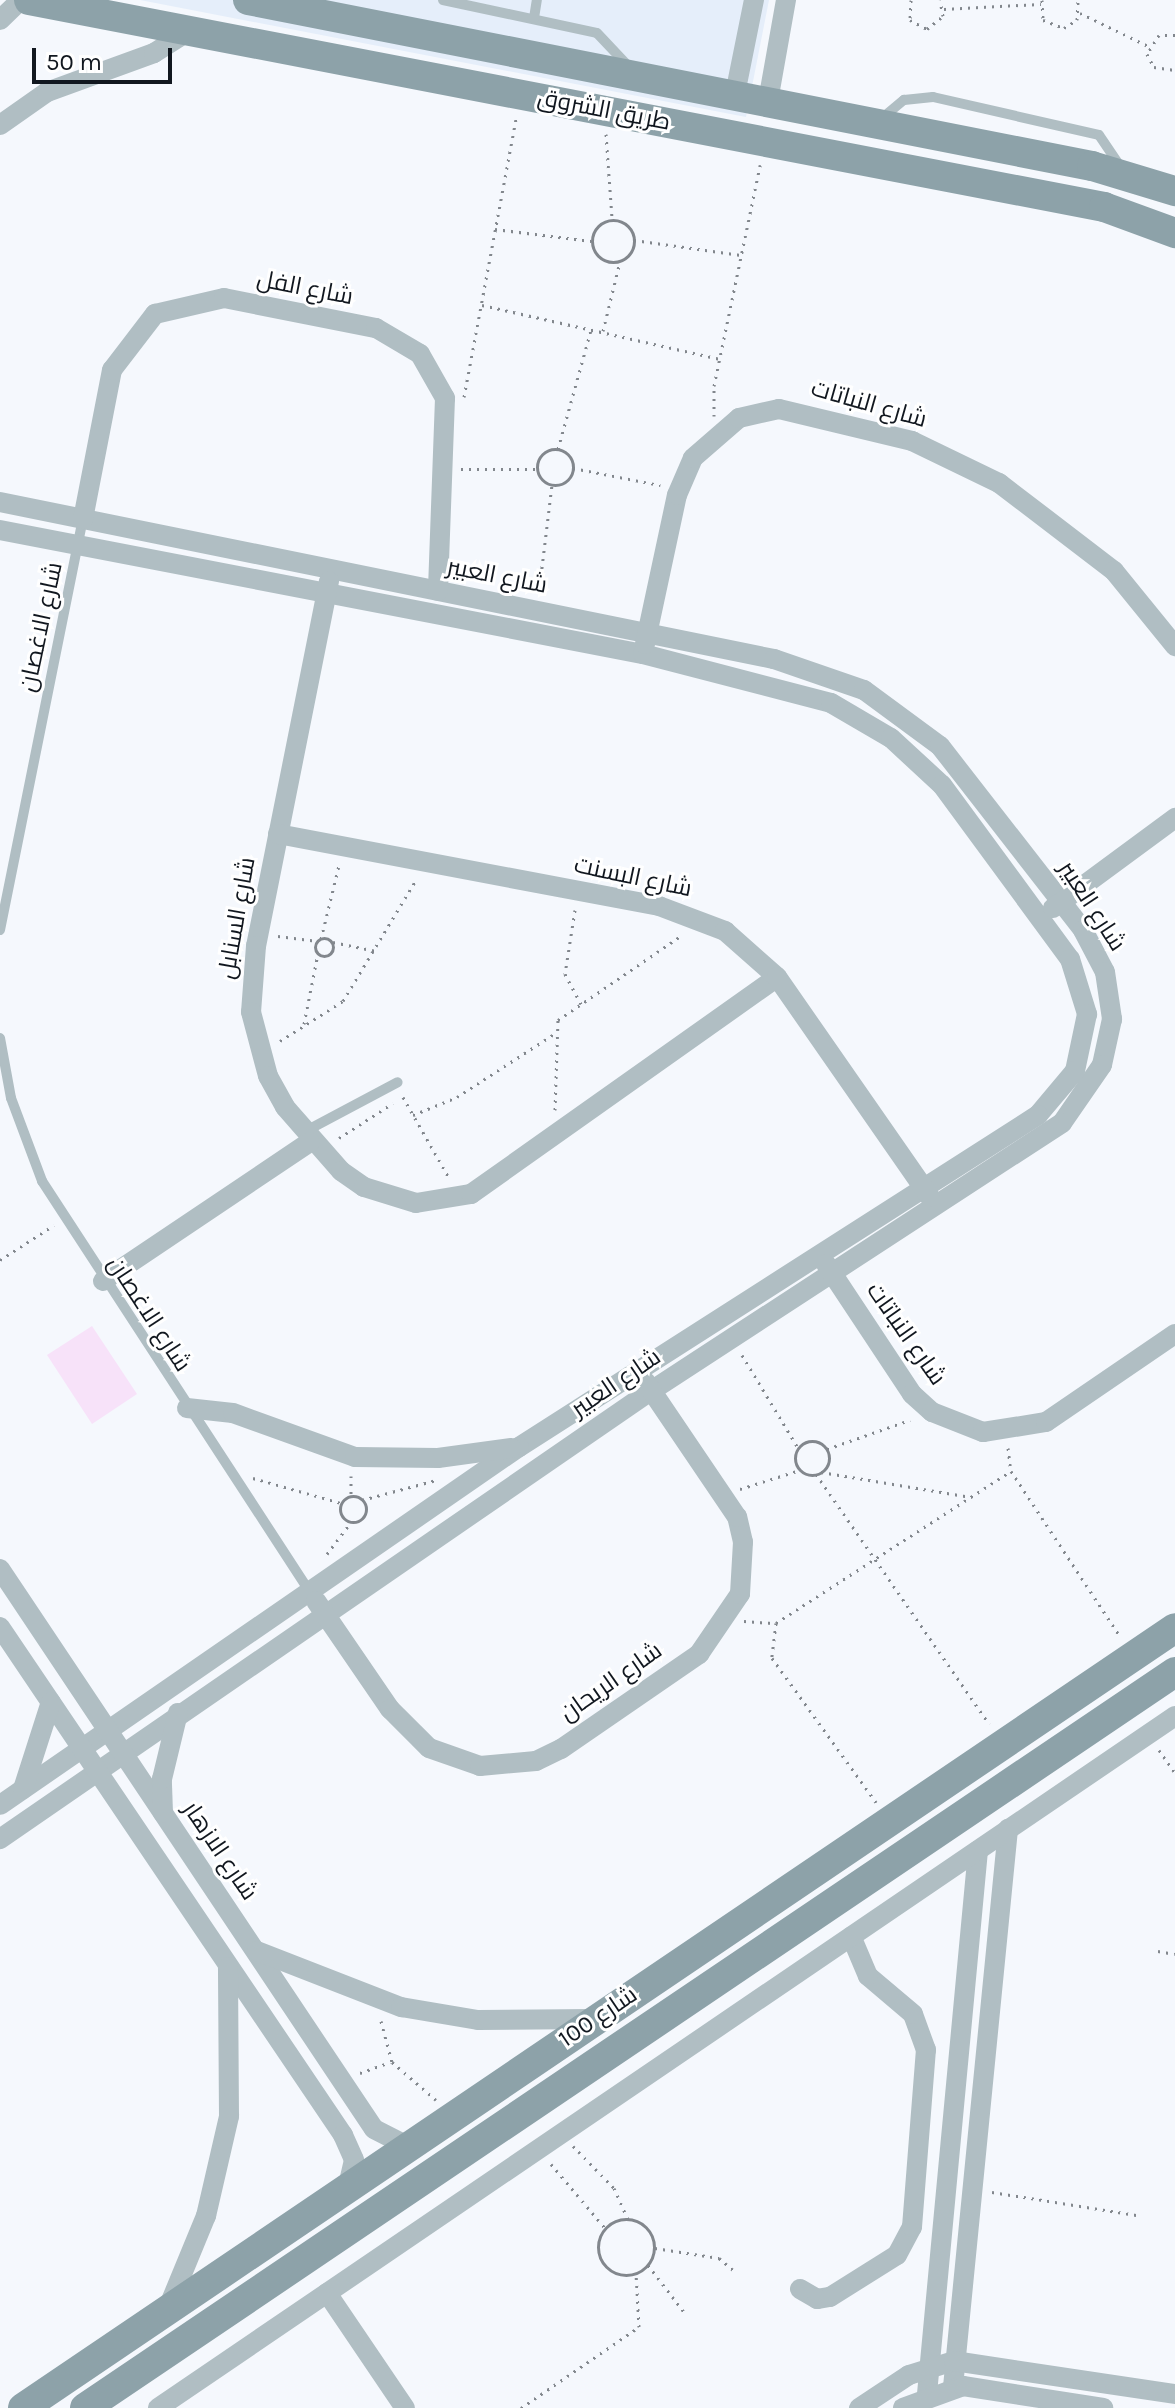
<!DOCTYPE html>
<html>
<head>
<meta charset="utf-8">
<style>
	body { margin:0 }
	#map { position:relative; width:1175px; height:2408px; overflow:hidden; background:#f5f8fd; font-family:Karla,Cairo,sans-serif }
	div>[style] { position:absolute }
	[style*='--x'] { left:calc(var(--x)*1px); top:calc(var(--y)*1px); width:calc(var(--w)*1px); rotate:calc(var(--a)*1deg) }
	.built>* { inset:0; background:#e5eefa }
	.green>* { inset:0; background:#f7e2f9 }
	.path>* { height:3px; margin-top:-1.5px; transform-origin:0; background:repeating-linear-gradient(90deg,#82878d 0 2px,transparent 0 8px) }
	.path>.ring { margin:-1.5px; padding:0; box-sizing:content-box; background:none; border:3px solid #82878d; border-radius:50% }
	.lane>* { height:10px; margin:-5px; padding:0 5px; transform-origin:5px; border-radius:5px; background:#b0bec3 }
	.street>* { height:20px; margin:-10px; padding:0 10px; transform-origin:10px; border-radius:10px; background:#b0bec3 }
	.secondary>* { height:30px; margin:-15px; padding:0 15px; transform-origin:15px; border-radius:15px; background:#8da2a9 }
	span { translate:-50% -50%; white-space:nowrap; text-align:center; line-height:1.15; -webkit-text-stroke:6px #fff; paint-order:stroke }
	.street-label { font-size:24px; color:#11171f }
	.scale { position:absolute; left:32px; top:48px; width:140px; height:36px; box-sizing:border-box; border:4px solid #11171f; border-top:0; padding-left:10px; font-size:24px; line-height:28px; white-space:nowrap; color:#11171f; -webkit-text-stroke:6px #fff; paint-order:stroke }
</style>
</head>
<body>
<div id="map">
	<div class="built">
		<i style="clip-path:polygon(140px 0,769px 0,746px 117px)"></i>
	</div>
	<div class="green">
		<i style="clip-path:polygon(92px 1326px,137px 1394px,92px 1424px,47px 1355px)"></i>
	</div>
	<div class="path">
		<i style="--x:911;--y:0;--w:20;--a:93"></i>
		<i style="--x:910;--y:20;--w:19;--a:28"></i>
		<i style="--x:927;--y:29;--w:21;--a:-39"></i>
		<i style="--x:943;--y:16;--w:16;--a:-101"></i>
		<i style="--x:1042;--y:0;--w:20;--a:87"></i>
		<i style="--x:1043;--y:20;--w:22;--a:21"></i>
		<i style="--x:1064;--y:28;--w:15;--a:-32"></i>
		<i style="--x:1077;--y:20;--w:20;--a:-87"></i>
		<i style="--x:944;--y:9;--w:97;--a:-3"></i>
		<i style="--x:1080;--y:13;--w:76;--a:25.9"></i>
		<i style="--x:1175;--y:35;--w:16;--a:180"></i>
		<i style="--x:1159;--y:35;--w:22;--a:122"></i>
		<i style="--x:1147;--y:54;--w:15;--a:62"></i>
		<i style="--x:1154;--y:67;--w:21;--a:8"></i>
		<i style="--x:606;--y:134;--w:84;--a:85.9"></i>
		<i class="ring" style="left:592px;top:220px;width:39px;height:39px"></i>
		<i style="--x:495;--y:229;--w:97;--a:7.1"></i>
		<i style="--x:634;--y:240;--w:108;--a:8"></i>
		<i style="--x:482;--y:305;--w:243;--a:12.8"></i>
		<i style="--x:603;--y:331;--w:72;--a:-76.3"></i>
		<i style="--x:464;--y:397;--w:284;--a:-79.4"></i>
		<i style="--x:714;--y:416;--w:30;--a:-90"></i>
		<i style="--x:714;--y:386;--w:226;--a:-78.2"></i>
		<i style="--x:558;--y:449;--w:123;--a:-74.5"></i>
		<i class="ring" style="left:537px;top:449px;width:33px;height:33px"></i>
		<i style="--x:573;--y:468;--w:89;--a:11.1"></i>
		<i style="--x:461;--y:469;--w:76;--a:0"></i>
		<i style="--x:539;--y:592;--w:109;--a:-83.1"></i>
		<i style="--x:575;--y:910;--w:65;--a:98.9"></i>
		<i style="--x:565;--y:974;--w:34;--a:62"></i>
		<i style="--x:278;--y:936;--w:40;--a:7.1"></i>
		<i class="ring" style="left:315px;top:938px;width:15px;height:15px"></i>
		<i style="--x:321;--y:939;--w:76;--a:-76.3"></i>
		<i style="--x:333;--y:942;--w:44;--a:11.8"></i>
		<i style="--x:304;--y:1024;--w:72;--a:-78.8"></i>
		<i style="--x:280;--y:1041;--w:75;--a:-32.4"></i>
		<i style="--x:343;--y:1001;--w:141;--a:-58.9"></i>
		<i style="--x:403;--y:1097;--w:93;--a:60.4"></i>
		<i style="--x:555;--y:1110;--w:90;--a:-88.1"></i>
		<i style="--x:558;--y:1020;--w:150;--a:-34.4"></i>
		<i style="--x:413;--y:1115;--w:48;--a:-22.2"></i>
		<i style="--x:457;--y:1097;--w:119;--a:-33"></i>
		<i style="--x:339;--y:1138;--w:64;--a:-32.9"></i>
		<i style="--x:0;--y:1260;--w:64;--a:-32.9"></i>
		<i style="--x:742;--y:1355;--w:109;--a:58.9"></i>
		<i class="ring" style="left:795px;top:1441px;width:31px;height:31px"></i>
		<i style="--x:1008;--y:1448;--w:23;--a:83"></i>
		<i style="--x:1011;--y:1471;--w:196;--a:56.6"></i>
		<i style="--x:827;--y:1449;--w:88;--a:-19.3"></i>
		<i style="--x:821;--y:1472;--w:152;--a:9.5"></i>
		<i style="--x:816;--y:1474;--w:304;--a:55.3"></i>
		<i style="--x:351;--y:1476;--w:20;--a:90"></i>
		<i style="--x:253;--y:1478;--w:91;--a:15.9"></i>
		<i style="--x:740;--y:1489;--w:63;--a:-17.6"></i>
		<i class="ring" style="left:340px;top:1496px;width:23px;height:23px"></i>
		<i style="--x:362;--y:1500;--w:77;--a:-15.1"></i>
		<i style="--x:327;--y:1554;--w:40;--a:-53"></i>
		<i style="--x:744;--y:1621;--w:32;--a:4"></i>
		<i style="--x:776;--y:1623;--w:280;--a:-32.9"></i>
		<i style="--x:776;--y:1623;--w:35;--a:97"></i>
		<i style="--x:772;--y:1658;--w:178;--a:54.2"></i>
		<i style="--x:1159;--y:1750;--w:28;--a:55"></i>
		<i style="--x:1158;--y:1951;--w:17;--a:10"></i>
		<i style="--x:381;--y:2021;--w:42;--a:75"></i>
		<i style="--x:392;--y:2062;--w:58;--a:40.8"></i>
		<i style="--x:360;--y:2073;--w:32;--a:-20"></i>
		<i style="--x:573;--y:2146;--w:59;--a:45.7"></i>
		<i style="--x:614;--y:2188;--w:34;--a:66"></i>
		<i style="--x:551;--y:2164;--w:84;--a:49.8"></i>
		<i style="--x:992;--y:2192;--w:146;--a:9.1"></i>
		<i class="ring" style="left:598px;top:2219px;width:53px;height:53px"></i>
		<i style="--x:655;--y:2248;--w:65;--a:8.9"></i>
		<i style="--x:719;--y:2258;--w:23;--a:40"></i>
		<i style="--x:648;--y:2265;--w:59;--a:52.5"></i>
		<i style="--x:521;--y:2408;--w:143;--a:-34.5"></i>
		<i style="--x:639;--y:2327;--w:53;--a:-93.2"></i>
	</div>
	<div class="lane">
		<i style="--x:443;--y:0;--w:157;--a:12.1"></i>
		<i style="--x:597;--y:33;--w:50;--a:46.6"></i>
		<i style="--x:534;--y:18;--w:18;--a:-81"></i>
		<i style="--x:881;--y:119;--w:30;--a:-40"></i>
		<i style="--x:904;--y:100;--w:29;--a:-6"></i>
		<i style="--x:933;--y:97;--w:170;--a:12.9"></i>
		<i style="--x:1099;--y:135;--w:41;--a:55.9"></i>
		<i style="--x:0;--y:930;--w:419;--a:-78.6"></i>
		<i style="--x:0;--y:1038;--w:61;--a:79.6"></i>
		<i style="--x:11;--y:1098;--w:89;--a:69.5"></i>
		<i style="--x:42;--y:1181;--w:489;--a:56.9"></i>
		<i style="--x:304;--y:1132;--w:106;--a:-28"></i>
	</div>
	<div class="street">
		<i style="--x:0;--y:20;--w:29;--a:-44"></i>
		<i style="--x:735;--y:94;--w:96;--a:-78.6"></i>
		<i style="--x:768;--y:101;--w:103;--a:-79.9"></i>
		<i style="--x:0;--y:125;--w:57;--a:-35.1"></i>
		<i style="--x:47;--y:92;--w:114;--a:-20"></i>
		<i style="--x:154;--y:53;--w:41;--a:-32.2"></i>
		<i style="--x:0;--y:502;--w:790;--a:11.47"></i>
		<i style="--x:774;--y:659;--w:95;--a:19"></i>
		<i style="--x:864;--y:690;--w:94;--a:36.4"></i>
		<i style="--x:940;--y:746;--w:233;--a:52.1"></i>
		<i style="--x:1083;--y:930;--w:47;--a:62.4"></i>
		<i style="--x:1105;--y:972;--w:48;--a:81.5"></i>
		<i style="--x:1112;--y:1019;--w:47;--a:102.3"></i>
		<i style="--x:1102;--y:1065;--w:70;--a:124.6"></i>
		<i style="--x:1062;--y:1123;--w:489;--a:146.9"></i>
		<i style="--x:652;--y:1390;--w:792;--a:145.45"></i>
		<i style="--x:83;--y:519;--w:152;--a:-79"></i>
		<i style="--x:112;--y:370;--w:71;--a:-52.5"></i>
		<i style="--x:155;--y:314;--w:71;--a:-13.1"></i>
		<i style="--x:224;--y:298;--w:155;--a:11.2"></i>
		<i style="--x:376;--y:328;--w:51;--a:30.6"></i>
		<i style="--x:420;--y:354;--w:51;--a:60.4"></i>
		<i style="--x:445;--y:398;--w:193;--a:92.1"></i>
		<i style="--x:0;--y:530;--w:655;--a:10.92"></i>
		<i style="--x:643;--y:654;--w:194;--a:14.6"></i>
		<i style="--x:831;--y:703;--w:69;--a:30.3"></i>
		<i style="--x:891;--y:738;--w:69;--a:42.7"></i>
		<i style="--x:942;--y:785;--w:216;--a:53.7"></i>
		<i style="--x:1070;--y:959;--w:58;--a:72.8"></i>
		<i style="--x:1087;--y:1014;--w:58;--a:101.9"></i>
		<i style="--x:1075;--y:1071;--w:57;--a:130.1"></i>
		<i style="--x:1038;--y:1115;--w:616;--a:147.39"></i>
		<i style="--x:519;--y:1447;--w:630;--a:145.4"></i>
		<i style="--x:329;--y:581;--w:372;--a:101.3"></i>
		<i style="--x:256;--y:946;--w:66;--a:94.3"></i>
		<i style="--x:251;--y:1012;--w:66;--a:75.1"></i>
		<i style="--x:268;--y:1076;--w:35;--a:61"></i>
		<i style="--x:285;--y:1107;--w:85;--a:48.8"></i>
		<i style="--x:341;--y:1171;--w:28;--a:35"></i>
		<i style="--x:364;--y:1187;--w:54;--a:17.1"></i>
		<i style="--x:416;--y:1203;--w:56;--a:-9.3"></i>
		<i style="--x:471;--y:1194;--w:375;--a:-35.3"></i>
		<i style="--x:645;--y:644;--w:152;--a:-77.9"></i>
		<i style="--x:677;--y:495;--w:40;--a:-66.6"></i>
		<i style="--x:693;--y:458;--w:61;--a:-41"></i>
		<i style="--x:739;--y:418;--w:41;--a:-12.7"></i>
		<i style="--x:779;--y:409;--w:137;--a:13.5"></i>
		<i style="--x:912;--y:441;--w:97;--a:25.8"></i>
		<i style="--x:999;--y:483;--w:145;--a:37.4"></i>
		<i style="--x:1114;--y:571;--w:97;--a:50.9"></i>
		<i style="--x:278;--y:834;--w:388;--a:10.7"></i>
		<i style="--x:659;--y:906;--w:71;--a:20.7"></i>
		<i style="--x:725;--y:931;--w:69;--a:41.5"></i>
		<i style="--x:777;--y:977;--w:268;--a:55.2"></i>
		<i style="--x:1053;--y:908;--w:152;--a:-36.4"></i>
		<i style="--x:826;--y:1264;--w:156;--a:56.5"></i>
		<i style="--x:912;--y:1394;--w:27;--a:42"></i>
		<i style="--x:932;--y:1412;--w:55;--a:21.4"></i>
		<i style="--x:983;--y:1432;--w:64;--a:-9"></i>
		<i style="--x:1046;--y:1422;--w:156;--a:-34.3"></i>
		<i style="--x:103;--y:1281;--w:249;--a:-33.9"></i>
		<i style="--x:187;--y:1408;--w:46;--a:6.2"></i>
		<i style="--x:233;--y:1413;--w:130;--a:19.8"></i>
		<i style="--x:355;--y:1457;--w:83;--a:0.7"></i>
		<i style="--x:438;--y:1458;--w:74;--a:-7.8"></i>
		<i style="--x:0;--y:1569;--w:673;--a:56.26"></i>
		<i style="--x:374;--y:2129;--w:38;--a:27"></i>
		<i style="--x:316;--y:1601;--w:131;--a:55.6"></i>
		<i style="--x:390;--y:1709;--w:55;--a:45"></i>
		<i style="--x:429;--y:1748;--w:54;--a:19.4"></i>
		<i style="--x:480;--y:1766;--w:56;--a:-5.1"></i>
		<i style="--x:536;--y:1761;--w:28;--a:-26"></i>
		<i style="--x:561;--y:1749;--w:168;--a:-34.5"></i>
		<i style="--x:699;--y:1654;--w:73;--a:-55.7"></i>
		<i style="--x:740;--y:1594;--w:52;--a:-86.7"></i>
		<i style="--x:743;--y:1542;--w:26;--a:-103"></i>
		<i style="--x:737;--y:1517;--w:164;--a:-124.1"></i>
		<i style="--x:0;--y:1627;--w:613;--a:55.97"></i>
		<i style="--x:343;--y:2135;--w:27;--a:66"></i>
		<i style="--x:354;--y:2160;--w:27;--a:103"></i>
		<i style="--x:23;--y:1789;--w:91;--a:-72.2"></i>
		<i style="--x:163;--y:1813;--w:34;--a:-92"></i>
		<i style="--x:162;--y:1779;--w:68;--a:-76.4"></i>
		<i style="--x:257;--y:1951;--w:155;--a:21.3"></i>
		<i style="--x:401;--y:2007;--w:78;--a:9.6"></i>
		<i style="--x:478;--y:2020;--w:114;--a:-0.5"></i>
		<i style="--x:800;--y:2289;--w:20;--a:30"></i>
		<i style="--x:817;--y:2299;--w:13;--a:-9"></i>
		<i style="--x:830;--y:2297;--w:79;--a:-32.1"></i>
		<i style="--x:897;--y:2255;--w:32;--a:-62"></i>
		<i style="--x:912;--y:2227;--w:178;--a:-85.5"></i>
		<i style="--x:926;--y:2050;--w:38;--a:-110"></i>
		<i style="--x:913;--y:2014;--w:59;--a:-139.8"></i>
		<i style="--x:868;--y:1976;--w:43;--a:-113"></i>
		<i style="--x:327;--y:2293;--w:139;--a:55.9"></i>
		<i style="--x:168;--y:2308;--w:100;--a:-67.6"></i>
		<i style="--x:206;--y:2216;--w:103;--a:-77"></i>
		<i style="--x:229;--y:2116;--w:149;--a:-90.4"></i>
		<i style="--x:953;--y:2387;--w:561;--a:-84.37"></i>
		<i style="--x:927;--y:2394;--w:546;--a:-84.64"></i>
		<i style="--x:158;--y:2408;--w:1230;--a:-34.23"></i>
		<i style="--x:859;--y:2408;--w:60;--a:-33.4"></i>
		<i style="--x:909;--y:2375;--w:47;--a:-17.3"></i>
		<i style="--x:954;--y:2361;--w:223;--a:8.5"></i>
		<i style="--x:903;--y:2408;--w:64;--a:-20.1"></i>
		<i style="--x:963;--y:2386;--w:142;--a:8.9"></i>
	</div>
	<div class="secondary">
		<i style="--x:29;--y:0;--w:1095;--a:10.9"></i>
		<i style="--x:1104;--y:207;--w:76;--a:20.1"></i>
		<i style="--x:248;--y:0;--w:860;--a:11.13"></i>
		<i style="--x:1092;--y:166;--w:87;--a:16.8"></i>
		<i style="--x:23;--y:2408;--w:1391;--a:-34.1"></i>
		<i style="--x:85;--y:2408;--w:1315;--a:-34.03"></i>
	</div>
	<div class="street-label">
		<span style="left:604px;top:110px;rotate:11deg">طريق الشروق</span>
		<span style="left:305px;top:288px;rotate:11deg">شارع الفل</span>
		<span style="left:869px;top:404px;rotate:16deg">شارع النباتات</span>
		<span style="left:497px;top:576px;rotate:11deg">شارع العبير</span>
		<span style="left:41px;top:627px;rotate:-78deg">شارع الاغصان</span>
		<span style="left:633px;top:877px;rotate:12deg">شارع البسنت</span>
		<span style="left:1092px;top:906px;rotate:57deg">شارع العبير</span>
		<span style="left:237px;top:918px;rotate:-80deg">شارع السنابل</span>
		<span style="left:149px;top:1314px;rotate:57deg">شارع الاغصان</span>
		<span style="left:906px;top:1334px;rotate:55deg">شارع النباتات</span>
		<span style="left:616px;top:1383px;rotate:-34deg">شارع العبير</span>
		<span style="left:611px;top:1682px;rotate:-35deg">شارع الريحان</span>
		<span style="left:220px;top:1851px;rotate:56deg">شارع الازهار</span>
		<span style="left:598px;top:2017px;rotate:-34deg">شارع 100</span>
	</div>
	<div class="scale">50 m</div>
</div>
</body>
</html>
